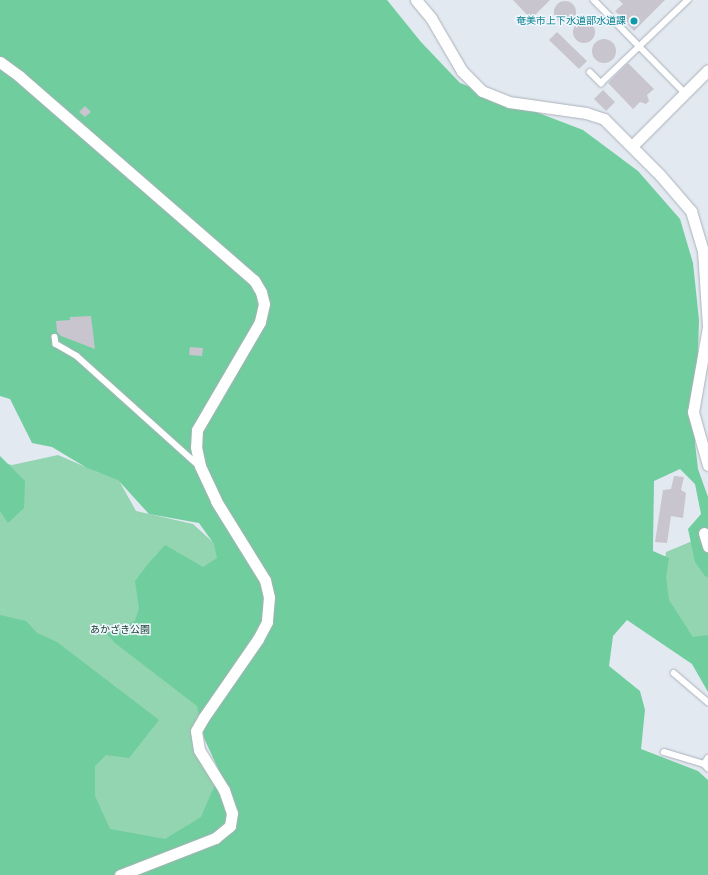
<!DOCTYPE html>
<html>
<head>
<meta charset="utf-8">
<style>
	body { margin:0 }
	#map { position:relative; width:708px; height:875px; overflow:hidden; background:#e3e9f1; font-family:Mulish,"Noto Sans JP",sans-serif }
	div>[style] { position:absolute }
	[style*='--x'] { left:calc(var(--x)*1px); top:calc(var(--y)*1px); width:calc(var(--w)*1px); rotate:calc(var(--a)*1deg) }
	.green>* { inset:0; background:#93d4b1 }
	.forest>* { inset:0; background:#6fcd9e }
	.building>* { inset:0; background:#c8c5ce }
	.round { border-radius:50% }
	.roads { filter:drop-shadow(0 0 1px #aab1b8) drop-shadow(0 0 1px #aab1b8) }
	.service>* { height:5.5px; margin:-2.75px; padding:0 2.75px; transform-origin:2.75px; border-radius:2.75px; background:#fff }
	.minor>* { height:11px; margin:-5.5px; padding:0 5.5px; transform-origin:5.5px; border-radius:5.5px; background:#fff }
	.dots>* { width:11px; height:11px; translate:-50% -50%; box-sizing:border-box; border:2px solid #f0f7fe; border-radius:50% }
	span { translate:-50% -50%; white-space:nowrap; text-align:center; line-height:1.15; -webkit-text-stroke:3px #f0f7fe; paint-order:stroke }
	.culture-label { font-size:10px; color:#0d838f }
	.right { translate:-100% -50%; text-align:right }
	.park-label { font-size:10px; color:#18402d }
</style>
</head>
<body>
<div id="map">
	<div class="green">
		<i style="clip-path:polygon(58px 455px,97px 472px,117px 477px,136px 511px,193px 524px,228px 556px,231px 679px,197px 741px,224px 790px,187px 849px,0 803px,0 462px,12px 465px)"></i>
		<i style="clip-path:polygon(702px 537px,708px 560px,708px 640px,693px 637px,661px 591px,666px 552px)"></i>
	</div>
	<div class="forest">
		<i style="clip-path:polygon(0 0,387px 0,421px 42px,460px 83px,583px 130px,638px 171px,680px 219px,693px 263px,699px 320px,695px 443px,698px 469px,708px 497px,708px 577px,705px 576px,695px 562px,688px 529px,701px 514px,695px 484px,680px 469px,654px 481px,653px 547px,653px 551px,669px 558px,666px 577px,669px 600px,693px 637px,708px 635px,708px 692px,692px 664px,627px 620px,613px 636px,609px 666px,640px 691px,645px 710px,641px 749px,698px 771px,708px 780px,708px 875px,0 875px,0 615px,26px 621px,37px 633px,57px 642px,159px 720px,129px 758px,106px 755px,95px 766px,95px 796px,110px 829px,165px 839px,201px 817px,220px 773px,204px 738px,197px 706px,115px 643px,107px 634px,114px 627px,125px 626px,135px 621px,139px 608px,135px 581px,148px 564px,165px 545px,203px 567px,217px 558px,214px 544px,199px 523px,149px 514px,118px 480px,87px 468px,52px 447px,32px 443px,10px 399px,0 396px)"></i>
		<i style="clip-path:polygon(0 456px,25px 481px,24px 508px,8px 523px,0 511px)"></i>
	</div>
	<div class="building">
		<i style="clip-path:polygon(513px 0,550px 0,531px 19px)"></i>
		<i style="clip-path:polygon(619px 0,665px 0,634px 31px,615px 11px,623px 4px)"></i>
		<i class="round" style="left:554px;top:1px;width:22px;height:22px"></i>
		<i class="round" style="left:573px;top:21px;width:22px;height:22px"></i>
		<i style="clip-path:polygon(557px 32px,587px 61px,579px 69px,549px 40px)"></i>
		<i class="round" style="left:592px;top:39px;width:24px;height:24px"></i>
		<i style="clip-path:polygon(628px 63px,654px 89px,647px 95px,649px 101px,646px 104px,640px 102px,633px 109px,608px 83px)"></i>
		<i style="clip-path:polygon(603px 90px,615px 102px,606px 111px,594px 99px)"></i>
		<i style="clip-path:polygon(85px 106px,91px 112px,85px 117px,79px 112px)"></i>
		<i style="clip-path:polygon(91px 316px,95px 349px,61px 336px,57px 332px,56px 321px,70px 320px,70px 317px)"></i>
		<i style="clip-path:polygon(190px 347px,203px 348px,202px 356px,189px 355px)"></i>
		<i style="clip-path:polygon(674px 476px,684px 477px,681px 490px,686px 493px,683px 518px,671px 516px,667px 543px,655px 542px,663px 490px,671px 489px)"></i>
	</div>
	<div class="roads">
		<div class="service">
			<i style="--x:594;--y:0;--w:130;--a:45.6"></i>
			<i style="--x:590;--y:72;--w:16;--a:45"></i>
			<i style="--x:601;--y:83;--w:120;--a:-43.7"></i>
			<i style="--x:55;--y:337;--w:7;--a:82"></i>
			<i style="--x:56;--y:344;--w:24;--a:30"></i>
			<i style="--x:77;--y:356;--w:163;--a:42"></i>
			<i style="--x:674;--y:673;--w:45;--a:40.5"></i>
			<i style="--x:664;--y:752;--w:42;--a:16.7"></i>
			<i style="--x:704;--y:764;--w:6;--a:45"></i>
			<i style="--x:704;--y:764;--w:7;--a:-56"></i>
		</div>
		<div class="minor">
			<i style="--x:416;--y:0;--w:23;--a:50"></i>
			<i style="--x:431;--y:18;--w:61;--a:59.7"></i>
			<i style="--x:462;--y:71;--w:28;--a:45"></i>
			<i style="--x:482;--y:91;--w:29;--a:22"></i>
			<i style="--x:509;--y:102;--w:78;--a:8.1"></i>
			<i style="--x:586;--y:113;--w:19;--a:18"></i>
			<i style="--x:604;--y:119;--w:79;--a:45"></i>
			<i style="--x:660;--y:175;--w:48;--a:49.3"></i>
			<i style="--x:691;--y:211;--w:42;--a:73.3"></i>
			<i style="--x:703;--y:251;--w:76;--a:86.2"></i>
			<i style="--x:708;--y:327;--w:86;--a:100"></i>
			<i style="--x:693;--y:412;--w:55;--a:74.2"></i>
			<i style="--x:0;--y:62;--w:24;--a:36"></i>
			<i style="--x:19;--y:76;--w:311;--a:41"></i>
			<i style="--x:254;--y:280;--w:14;--a:60"></i>
			<i style="--x:261;--y:292;--w:12;--a:76"></i>
			<i style="--x:264;--y:304;--w:18;--a:103"></i>
			<i style="--x:260;--y:322;--w:125;--a:120.3"></i>
			<i style="--x:197;--y:430;--w:17;--a:93"></i>
			<i style="--x:196;--y:447;--w:19;--a:78"></i>
			<i style="--x:200;--y:466;--w:38;--a:65"></i>
			<i style="--x:216;--y:501;--w:93;--a:58.2"></i>
			<i style="--x:265;--y:580;--w:17;--a:77"></i>
			<i style="--x:269;--y:597;--w:25;--a:95"></i>
			<i style="--x:267;--y:622;--w:19;--a:118"></i>
			<i style="--x:258;--y:639;--w:95;--a:124.7"></i>
			<i style="--x:204;--y:717;--w:16;--a:120"></i>
			<i style="--x:196;--y:731;--w:19;--a:81"></i>
			<i style="--x:199;--y:750;--w:47;--a:58"></i>
			<i style="--x:224;--y:790;--w:24;--a:71"></i>
			<i style="--x:232;--y:813;--w:13;--a:99"></i>
			<i style="--x:230;--y:826;--w:19;--a:141"></i>
			<i style="--x:215;--y:838;--w:102;--a:158.7"></i>
			<i style="--x:632;--y:146;--w:107;--a:-45"></i>
			<i style="--x:704;--y:533;--w:14;--a:73"></i>
		</div>
	</div>
	<div class="dots">
		<i style="left:634px;top:21px;background:#0f9aa8"></i>
	</div>
	<div class="culture-label">
		<span class="right" style="left:626px;top:21px">奄美市上下水道部水道課</span>
	</div>
	<div class="park-label">
		<span style="left:120px;top:630px">あかざき公園</span>
	</div>
</div>
</body>
</html>
